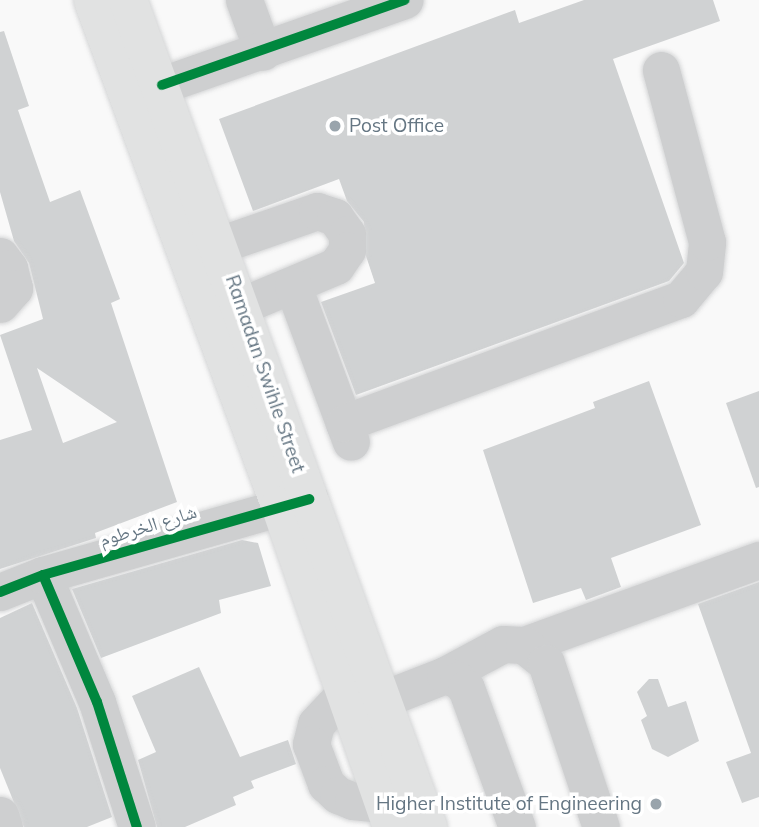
<!DOCTYPE html>
<html>
<head>
<meta charset="utf-8">
<style>
	body { margin:0 }
	#map { position:relative; width:759px; height:827px; overflow:hidden; background:#f9f9f9; font-family:Mulish,"Noto Naskh Arabic",sans-serif }
	div>[style] { position:absolute }
	[style*='--x'] { left:calc(var(--x)*1px); top:calc(var(--y)*1px); width:calc(var(--w)*1px); rotate:calc(var(--a)*1deg) }
	.building>* { inset:0; background:#d0d2d3 }
	.roads { filter:drop-shadow(0 0 2px #d5d6d7) drop-shadow(0 0 2px #d5d6d7) }
	.minor>* { height:37px; margin:-18.5px; padding:0 18.5px; transform-origin:18.5px; border-radius:18.5px; background:#cecfd0 }
	.major>* { height:38px; margin:-19px; padding:0 19px; transform-origin:19px; border-radius:19px; background:#e1e2e2 }
	.cycleway>* { height:10px; margin:-5px; padding:0 5px; transform-origin:5px; border-radius:5px; background:#00873e }
	.dots>* { width:19px; height:19px; translate:-50% -50%; box-sizing:border-box; border:4px solid #fff; border-radius:50% }
	span { translate:-50% -50%; white-space:nowrap; text-align:center; line-height:1.15; -webkit-text-stroke:7px #fff; paint-order:stroke }
	.poi-label { font-size:19px; color:#657683 }
	.left { translate:0 -50%; text-align:left }
	.right { translate:-100% -50%; text-align:right }
	.street-label { font-size:19px; color:#657683 }
</style>
</head>
<body>
<div id="map">
	<div class="building">
		<i style="clip-path:polygon(584px 0,713px 0,720px 21px,613px 59px,684px 263px,669px 281px,356px 395px,321px 302px,375px 283px,366px 256px,364px 222px,347px 201px,339px 179px,253px 211px,219px 119px,515px 10px,519px 23px)"></i>
		<i style="clip-path:polygon(evenodd,4px 31px,29px 106px,18px 110px,50px 202px,80px 190px,120px 299px,111px 303px,177px 502px,95px 533px,96px 538px,0 569px,0 440px,32px 430px,0 335px,43px 319px,29px 263px,14px 241px,0 192px,0 32px,4px 31px,37px 368px,117px 422px,63px 443px,37px 368px)"></i>
		<i style="clip-path:polygon(649px 381px,701px 525px,611px 558px,621px 587px,586px 600px,581px 588px,533px 603px,483px 450px,595px 408px,593px 402px)"></i>
		<i style="clip-path:polygon(759px 391px,759px 487px,756px 488px,726px 403px)"></i>
		<i style="clip-path:polygon(242px 540px,258px 543px,271px 586px,219px 600px,221px 613px,101px 658px,72px 589px)"></i>
		<i style="clip-path:polygon(759px 582px,759px 797px,742px 803px,726px 762px,751px 753px,698px 604px)"></i>
		<i style="clip-path:polygon(32px 603px,77px 708px,112px 817px,87px 827px,24px 827px,0 768px,0 618px)"></i>
		<i style="clip-path:polygon(199px 667px,240px 757px,288px 740px,296px 764px,251px 781px,254px 788px,233px 797px,236px 805px,185px 827px,157px 827px,138px 760px,156px 752px,132px 696px)"></i>
		<i style="clip-path:polygon(649px 679px,658px 679px,668px 707px,686px 701px,699px 741px,668px 757px,652px 749px,641px 720px,647px 716px,637px 692px)"></i>
	</div>
	<div class="roads">
		<div class="minor">
			<i style="--x:244;--y:0;--w:55;--a:69.9"></i>
			<i style="--x:162;--y:85;--w:257;--a:-19.3"></i>
			<i style="--x:219;--y:245;--w:104;--a:-19.1"></i>
			<i style="--x:317;--y:211;--w:19;--a:18"></i>
			<i style="--x:335;--y:217;--w:21;--a:55"></i>
			<i style="--x:347;--y:234;--w:16;--a:90"></i>
			<i style="--x:347;--y:250;--w:19;--a:125"></i>
			<i style="--x:336;--y:266;--w:103;--a:157.2"></i>
			<i style="--x:0;--y:256;--w:15;--a:53"></i>
			<i style="--x:9;--y:268;--w:21;--a:76"></i>
			<i style="--x:14;--y:288;--w:21;--a:131"></i>
			<i style="--x:293;--y:286;--w:166;--a:69.6"></i>
			<i style="--x:344;--y:423;--w:359;--a:-20.2"></i>
			<i style="--x:681;--y:299;--w:35;--a:-50"></i>
			<i style="--x:704;--y:272;--w:30;--a:-84"></i>
			<i style="--x:707;--y:242;--w:178;--a:-105"></i>
			<i style="--x:43;--y:575;--w:138;--a:67"></i>
			<i style="--x:97;--y:702;--w:131;--a:72.3"></i>
			<i style="--x:0;--y:592;--w:46;--a:-21.6"></i>
			<i style="--x:43;--y:575;--w:277;--a:-15.9"></i>
			<i style="--x:524;--y:645;--w:250;--a:-19.9"></i>
			<i style="--x:445;--y:675;--w:66;--a:-28.1"></i>
			<i style="--x:503;--y:644;--w:21;--a:3"></i>
			<i style="--x:524;--y:645;--w:28;--a:39"></i>
			<i style="--x:546;--y:663;--w:173;--a:71.5"></i>
			<i style="--x:344;--y:694;--w:41;--a:133"></i>
			<i style="--x:316;--y:724;--w:21;--a:104"></i>
			<i style="--x:311;--y:744;--w:43;--a:69.4"></i>
			<i style="--x:326;--y:784;--w:16;--a:43"></i>
			<i style="--x:338;--y:795;--w:16;--a:22"></i>
			<i style="--x:353;--y:801;--w:30;--a:6"></i>
			<i style="--x:381;--y:700;--w:69;--a:-21.3"></i>
			<i style="--x:445;--y:675;--w:14;--a:21"></i>
			<i style="--x:458;--y:680;--w:11;--a:45"></i>
			<i style="--x:466;--y:688;--w:148;--a:69.9"></i>
			<i style="--x:0;--y:815;--w:13;--a:72"></i>
		</div>
		<div class="major">
			<i style="--x:93;--y:0;--w:539;--a:69.68"></i>
			<i style="--x:280;--y:505;--w:341;--a:70.8"></i>
			<i style="--x:128;--y:0;--w:880;--a:70.06"></i>
		</div>
	</div>
	<div class="cycleway">
		<i style="--x:162;--y:85;--w:257;--a:-19.3"></i>
		<i style="--x:43;--y:575;--w:138;--a:67"></i>
		<i style="--x:97;--y:702;--w:131;--a:72.3"></i>
		<i style="--x:0;--y:592;--w:46;--a:-21.6"></i>
		<i style="--x:43;--y:575;--w:277;--a:-15.9"></i>
	</div>
	<div class="dots">
		<i style="left:335px;top:126px;background:#99a4ac"></i>
		<i style="left:656px;top:804px;background:#99a4ac"></i>
	</div>
	<div class="poi-label">
		<span class="left" style="left:349px;top:126px">Post Office</span>
		<span class="right" style="left:642px;top:804px">Higher Institute of Engineering</span>
	</div>
	<div class="street-label">
		<span style="left:265px;top:374px;rotate:71deg">Ramadan Swihle Street</span>
		<span style="left:148px;top:526px;rotate:-17deg">شارع الخرطوم</span>
	</div>
</div>
</body>
</html>
